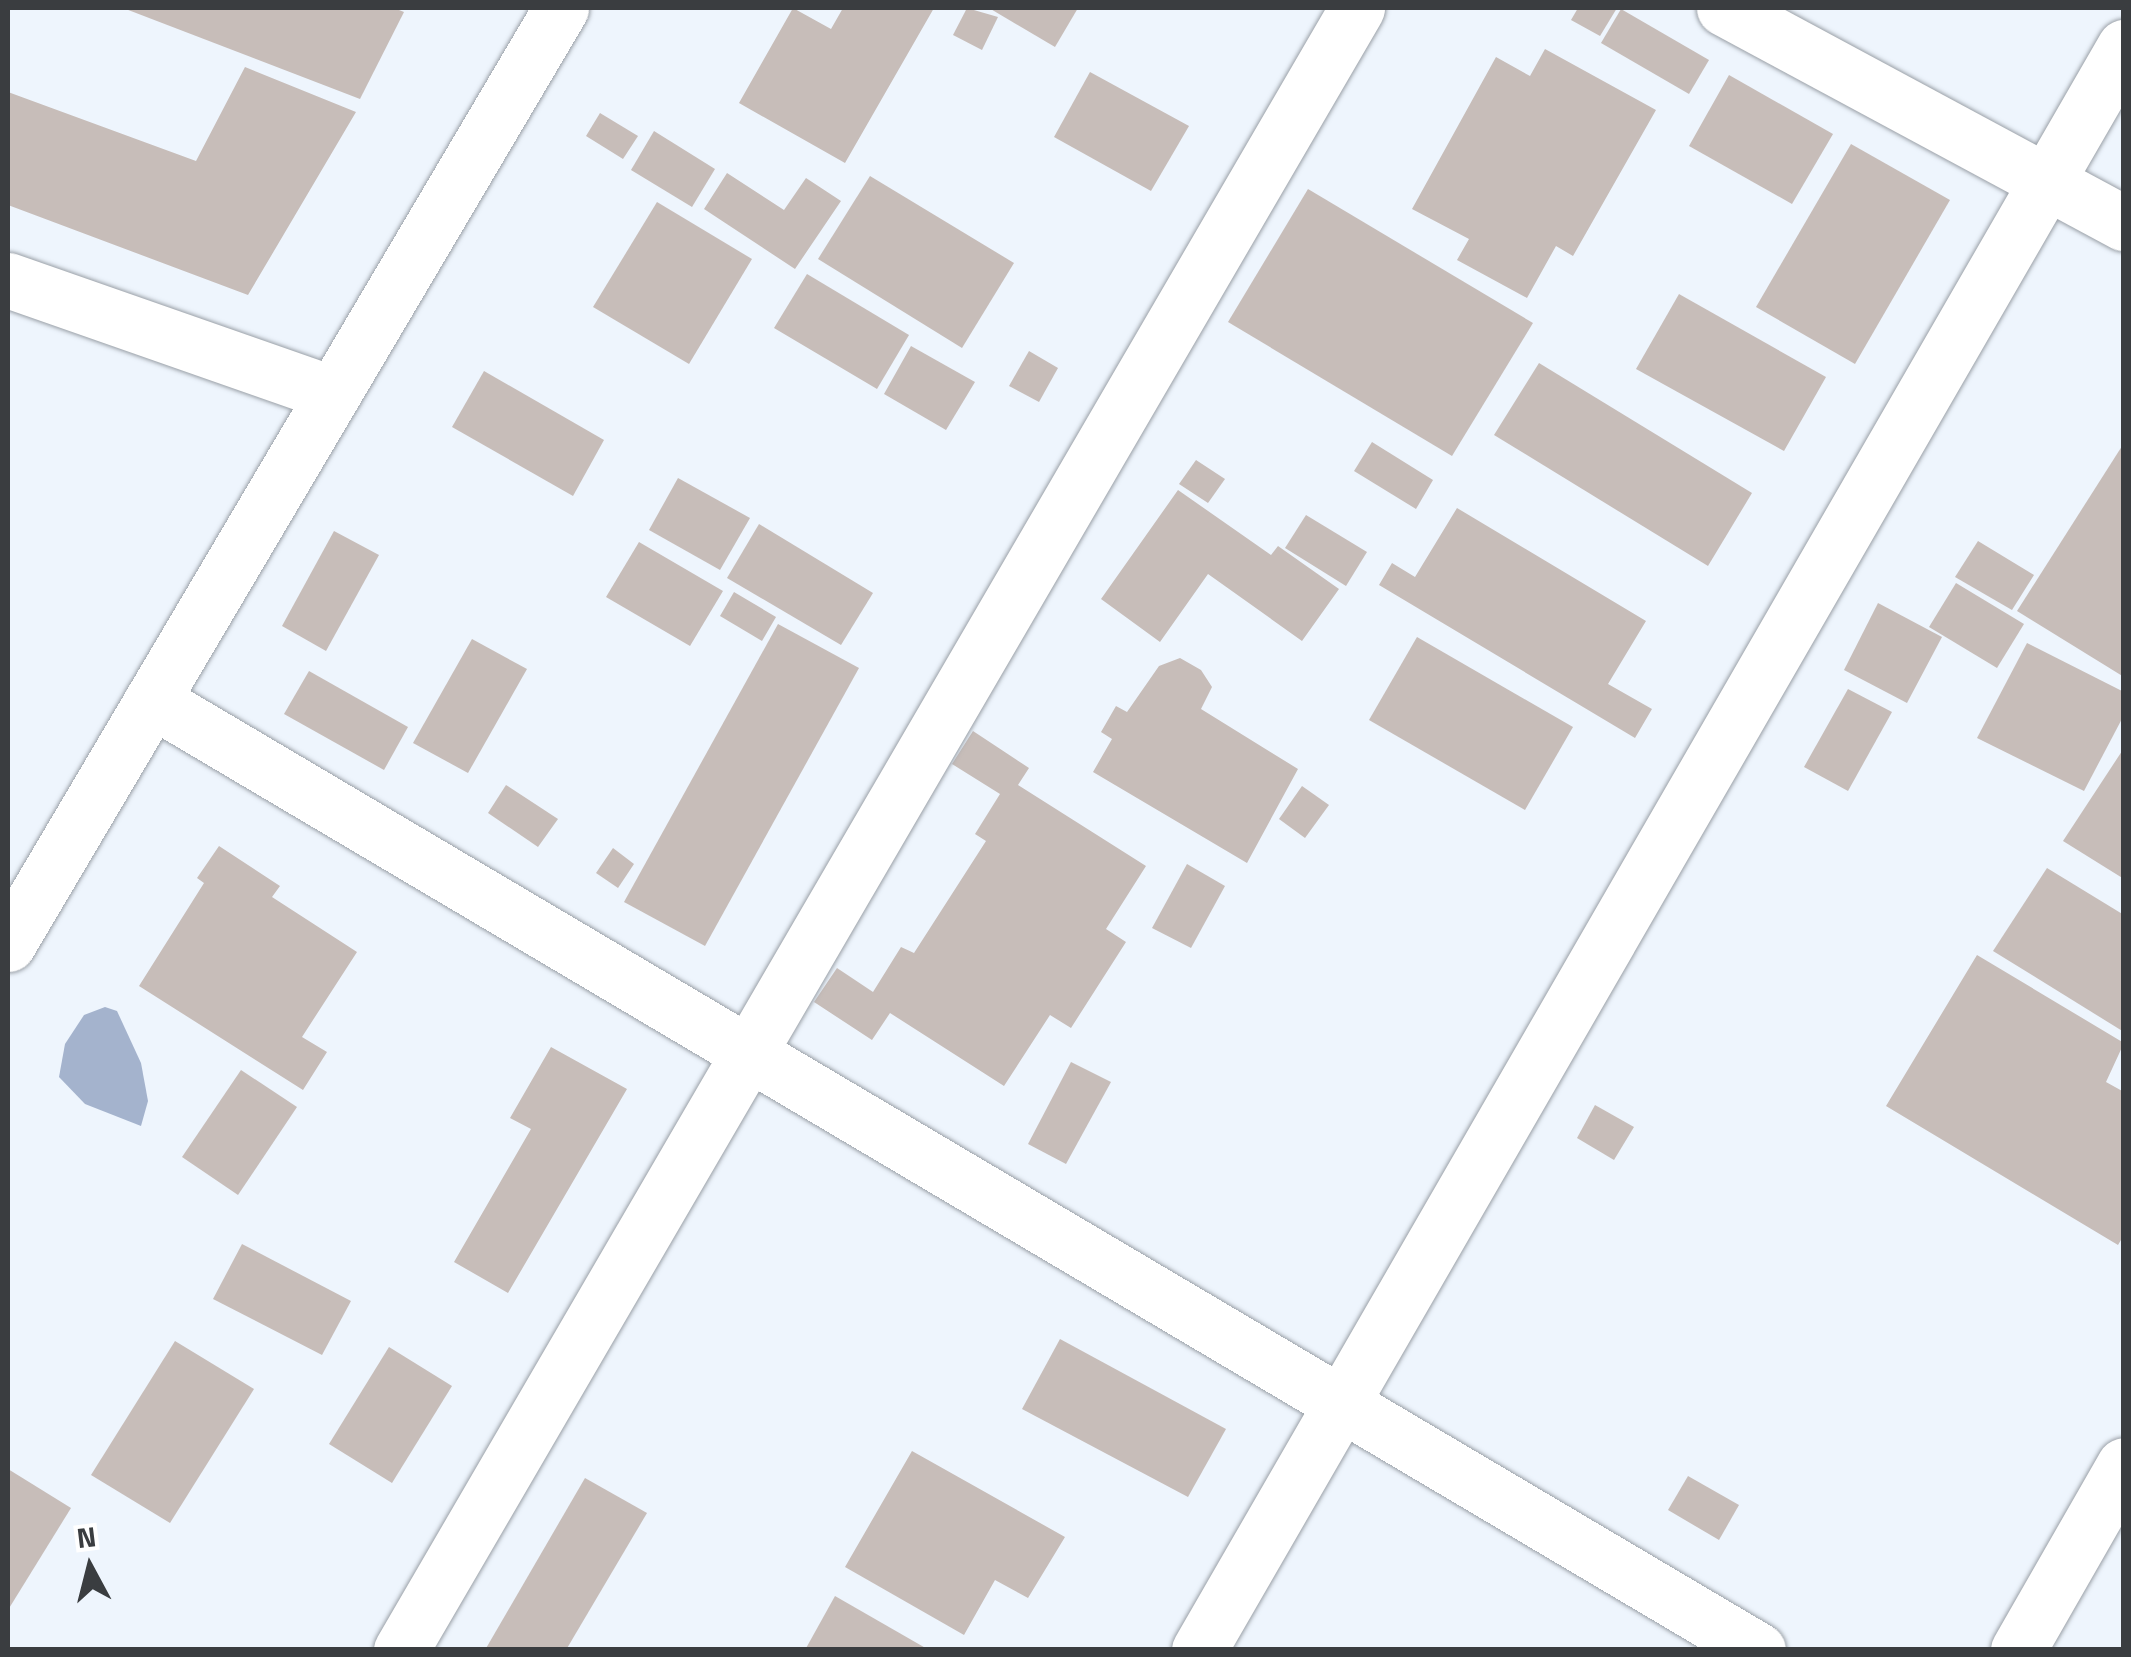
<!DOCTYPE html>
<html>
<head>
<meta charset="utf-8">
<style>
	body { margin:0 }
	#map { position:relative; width:2131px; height:1657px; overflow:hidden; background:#eef5fd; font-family:"Titillium Web",sans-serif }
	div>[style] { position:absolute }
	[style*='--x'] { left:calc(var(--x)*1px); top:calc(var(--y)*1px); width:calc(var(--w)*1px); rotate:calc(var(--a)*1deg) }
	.water>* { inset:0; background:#a4b3cd }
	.building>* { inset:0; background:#c7bdb9 }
	.roads { filter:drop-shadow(0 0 2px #9aa0a7) drop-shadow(0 0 2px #9aa0a7) }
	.street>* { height:55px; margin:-27.5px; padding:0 27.5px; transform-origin:27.5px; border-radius:27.5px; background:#fff }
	span { translate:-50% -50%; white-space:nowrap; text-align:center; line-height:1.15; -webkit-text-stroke:8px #fff; paint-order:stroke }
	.frame { position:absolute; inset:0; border:10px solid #3a3d40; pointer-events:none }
	.north { position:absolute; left:40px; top:1517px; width:100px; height:100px; -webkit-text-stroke:8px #fff; paint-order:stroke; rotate:353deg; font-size:28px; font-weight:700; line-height:40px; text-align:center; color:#3a3d40 }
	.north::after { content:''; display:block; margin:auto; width:35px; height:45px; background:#3a3d40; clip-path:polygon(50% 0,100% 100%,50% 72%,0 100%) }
</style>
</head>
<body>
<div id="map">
	<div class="water">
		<i style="clip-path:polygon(105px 1007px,117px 1011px,141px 1063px,148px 1101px,141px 1126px,85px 1104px,59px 1077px,65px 1044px,84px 1015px)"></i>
	</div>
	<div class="building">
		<i style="clip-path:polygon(123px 8px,394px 8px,404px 12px,360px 99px)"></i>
		<i style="clip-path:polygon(793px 8px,831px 29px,843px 8px,934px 8px,845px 163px,739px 103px)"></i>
		<i style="clip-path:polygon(967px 8px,998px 17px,982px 50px,953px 35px)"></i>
		<i style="clip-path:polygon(989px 8px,1078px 8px,1055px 47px)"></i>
		<i style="clip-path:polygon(1578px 8px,1617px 8px,1600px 36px,1571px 20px)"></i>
		<i style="clip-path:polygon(1621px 9px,1709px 60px,1689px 94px,1601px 43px)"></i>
		<i style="clip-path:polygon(1545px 49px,1656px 110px,1573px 256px,1556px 246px,1527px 298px,1457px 260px,1469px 239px,1412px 209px,1496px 57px,1530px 76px)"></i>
		<i style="clip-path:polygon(245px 67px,356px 112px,248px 295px,8px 205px,8px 92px,196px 161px)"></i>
		<i style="clip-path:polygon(1090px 72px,1189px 126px,1151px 191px,1054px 137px)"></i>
		<i style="clip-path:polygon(1729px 75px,1833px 134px,1792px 204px,1689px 146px)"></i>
		<i style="clip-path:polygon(600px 113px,638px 136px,623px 159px,586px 136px)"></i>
		<i style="clip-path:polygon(654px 131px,715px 169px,692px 207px,631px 170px)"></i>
		<i style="clip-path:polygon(1851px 144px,1950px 200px,1855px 364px,1756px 307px)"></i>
		<i style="clip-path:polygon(727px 173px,784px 210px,806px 178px,841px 201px,795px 269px,704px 209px)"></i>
		<i style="clip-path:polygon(870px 176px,1014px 263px,962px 348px,818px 259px)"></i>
		<i style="clip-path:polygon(1308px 189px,1533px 323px,1452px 456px,1228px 322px)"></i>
		<i style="clip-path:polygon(657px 202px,752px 259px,689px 364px,593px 307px)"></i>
		<i style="clip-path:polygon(807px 274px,909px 335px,877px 389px,774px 328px)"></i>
		<i style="clip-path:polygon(1679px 294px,1826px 377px,1784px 451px,1636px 369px)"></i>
		<i style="clip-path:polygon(911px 346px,975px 382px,946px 430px,884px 394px)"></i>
		<i style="clip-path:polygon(1029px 351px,1058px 368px,1039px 402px,1009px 386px)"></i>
		<i style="clip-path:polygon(1539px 363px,1752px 493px,1708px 566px,1494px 435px)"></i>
		<i style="clip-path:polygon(484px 371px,604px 440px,573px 496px,452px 427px)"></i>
		<i style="clip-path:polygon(1372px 442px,1433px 480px,1416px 509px,1354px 471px)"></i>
		<i style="clip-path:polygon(2124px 443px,2124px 677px,2017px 611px)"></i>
		<i style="clip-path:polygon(1196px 460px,1225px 479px,1208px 503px,1179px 484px)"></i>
		<i style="clip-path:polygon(678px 478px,750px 518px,720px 570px,649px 530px)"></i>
		<i style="clip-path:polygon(1178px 490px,1271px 555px,1278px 546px,1339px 589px,1302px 641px,1208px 574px,1160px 642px,1101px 599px)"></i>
		<i style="clip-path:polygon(1457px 508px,1646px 621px,1608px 684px,1652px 709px,1635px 738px,1379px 585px,1392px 563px,1415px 577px)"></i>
		<i style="clip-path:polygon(1306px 515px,1367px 552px,1346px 586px,1285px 548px)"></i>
		<i style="clip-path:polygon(759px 524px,873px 593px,841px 645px,727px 578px)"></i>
		<i style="clip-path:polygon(334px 531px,379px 555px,326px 651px,282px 626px)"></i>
		<i style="clip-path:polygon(1978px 541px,2034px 575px,2012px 610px,1955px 577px)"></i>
		<i style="clip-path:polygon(639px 542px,723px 591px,690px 646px,606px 597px)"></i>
		<i style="clip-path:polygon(1956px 583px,2024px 624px,1997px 668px,1929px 627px)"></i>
		<i style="clip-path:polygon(734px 592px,776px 617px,762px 641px,720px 616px)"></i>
		<i style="clip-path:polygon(1878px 603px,1942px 637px,1907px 703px,1844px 670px)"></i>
		<i style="clip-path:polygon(778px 624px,859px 668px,705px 946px,624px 902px)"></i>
		<i style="clip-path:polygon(1417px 637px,1573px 727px,1525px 810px,1369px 720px)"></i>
		<i style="clip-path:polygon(472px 639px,527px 669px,468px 773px,413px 743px)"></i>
		<i style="clip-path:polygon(2027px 643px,2124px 692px,2124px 715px,2084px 791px,1977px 738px)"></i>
		<i style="clip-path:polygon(1180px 658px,1201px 670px,1212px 687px,1201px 709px,1298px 769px,1247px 863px,1093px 772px,1112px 739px,1101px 732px,1116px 706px,1127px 712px,1159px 666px)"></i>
		<i style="clip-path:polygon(309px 671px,408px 727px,384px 770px,284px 714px)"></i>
		<i style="clip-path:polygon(1848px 689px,1892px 712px,1848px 791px,1804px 767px)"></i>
		<i style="clip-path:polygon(973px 731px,1029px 768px,1018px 785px,1146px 866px,1106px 929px,1126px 942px,1071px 1028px,1050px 1015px,1004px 1086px,890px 1013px,872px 1040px,814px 1002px,837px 968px,873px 992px,901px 947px,914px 953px,986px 841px,975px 834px,1000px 794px,952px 764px)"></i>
		<i style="clip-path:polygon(2124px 748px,2124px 879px,2063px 841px)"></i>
		<i style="clip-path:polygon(506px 785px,558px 819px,538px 847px,488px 813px)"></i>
		<i style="clip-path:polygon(1302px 786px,1329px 805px,1305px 838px,1279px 819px)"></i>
		<i style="clip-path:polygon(219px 846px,280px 886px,272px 897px,357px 952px,302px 1037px,327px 1052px,303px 1090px,139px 986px,204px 883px,197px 878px)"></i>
		<i style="clip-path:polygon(613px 848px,634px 864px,618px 888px,596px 873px)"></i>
		<i style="clip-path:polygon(1187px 864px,1225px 886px,1191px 948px,1152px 928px)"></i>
		<i style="clip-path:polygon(2047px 868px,2124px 915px,2124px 1032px,1993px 951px)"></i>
		<i style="clip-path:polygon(1977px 955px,2124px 1043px,2106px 1082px,2124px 1092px,2124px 1235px,2118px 1245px,1886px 1106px)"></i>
		<i style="clip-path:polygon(551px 1047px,627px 1089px,508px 1293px,454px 1262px,531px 1129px,510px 1118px)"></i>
		<i style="clip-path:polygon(1071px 1062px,1111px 1082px,1066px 1164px,1028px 1144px)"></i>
		<i style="clip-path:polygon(241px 1070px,297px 1107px,238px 1195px,182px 1157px)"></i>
		<i style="clip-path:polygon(1595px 1105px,1634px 1127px,1614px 1160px,1577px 1138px)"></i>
		<i style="clip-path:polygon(242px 1244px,351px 1301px,322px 1355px,213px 1299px)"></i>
		<i style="clip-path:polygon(1060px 1339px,1226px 1429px,1188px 1497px,1022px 1409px)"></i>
		<i style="clip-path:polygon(175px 1341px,254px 1389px,170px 1523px,91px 1475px)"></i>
		<i style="clip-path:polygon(389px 1347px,452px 1386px,392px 1483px,329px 1444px)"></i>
		<i style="clip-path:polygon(912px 1451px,1065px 1537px,1028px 1598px,995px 1580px,964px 1635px,845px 1567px)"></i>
		<i style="clip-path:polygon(8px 1469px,71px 1508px,8px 1610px)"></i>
		<i style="clip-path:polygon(1688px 1476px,1739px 1505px,1719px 1540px,1668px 1510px)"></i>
		<i style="clip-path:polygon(585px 1478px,647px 1513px,566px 1650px,485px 1650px)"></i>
		<i style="clip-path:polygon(835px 1596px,929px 1650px,805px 1650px)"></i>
	</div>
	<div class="roads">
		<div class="street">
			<i style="--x:1724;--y:8;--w:454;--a:28.3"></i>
			<i style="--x:8;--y:280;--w:344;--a:19.3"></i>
			<i style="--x:152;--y:700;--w:1866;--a:30.61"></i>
			<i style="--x:8;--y:944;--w:1087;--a:-59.42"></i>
			<i style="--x:401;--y:1650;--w:1900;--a:-59.79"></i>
			<i style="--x:1199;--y:1650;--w:1851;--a:-60.01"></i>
			<i style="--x:2018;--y:1650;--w:213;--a:-60.2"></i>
		</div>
	</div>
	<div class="frame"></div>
	<div class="north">N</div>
</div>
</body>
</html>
